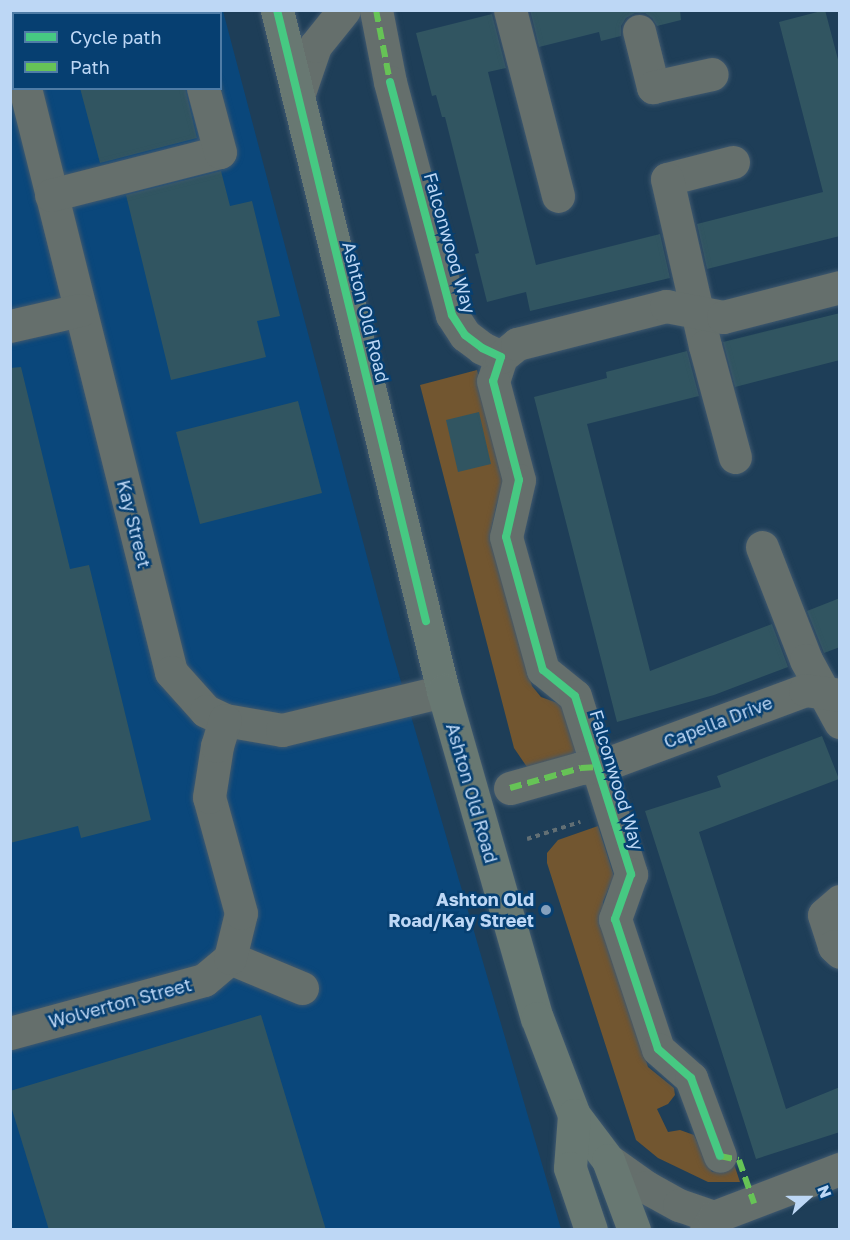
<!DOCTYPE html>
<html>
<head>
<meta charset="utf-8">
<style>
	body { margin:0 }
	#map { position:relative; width:850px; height:1240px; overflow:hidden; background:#1e3e58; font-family:"Golos Text",sans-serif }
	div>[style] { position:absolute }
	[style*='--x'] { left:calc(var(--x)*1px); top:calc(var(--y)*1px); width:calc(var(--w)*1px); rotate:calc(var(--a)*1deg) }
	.built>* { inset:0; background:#0a477b }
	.green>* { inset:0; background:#725630 }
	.building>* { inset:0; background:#315561 }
	.path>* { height:4px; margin-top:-2px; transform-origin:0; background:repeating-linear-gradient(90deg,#626f74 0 4.5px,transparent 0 9px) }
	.roads { filter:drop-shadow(0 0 2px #40596f) drop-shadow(0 0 2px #40596f) }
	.minor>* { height:33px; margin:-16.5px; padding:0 16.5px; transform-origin:16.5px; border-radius:16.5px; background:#656f6c }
	.highway>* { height:33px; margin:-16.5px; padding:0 16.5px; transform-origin:16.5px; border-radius:16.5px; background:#687872 }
	.quiet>* { height:6px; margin-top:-3px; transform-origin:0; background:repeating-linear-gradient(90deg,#66c356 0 12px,transparent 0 18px) }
	.cycleway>* { height:8px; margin:-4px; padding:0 4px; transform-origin:4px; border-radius:4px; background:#46c982 }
	.dots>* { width:16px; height:16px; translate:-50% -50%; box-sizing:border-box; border:3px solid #063f71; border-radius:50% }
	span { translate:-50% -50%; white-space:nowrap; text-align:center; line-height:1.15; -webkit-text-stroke:5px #063f71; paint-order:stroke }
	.street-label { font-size:18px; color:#bdd7f5 }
	.poi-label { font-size:18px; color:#bdd7f5; font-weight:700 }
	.right { translate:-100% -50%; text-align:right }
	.frame { position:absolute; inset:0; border:12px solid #bdd7f5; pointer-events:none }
	.legend { position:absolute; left:12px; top:12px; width:210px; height:78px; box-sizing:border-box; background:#063f71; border:2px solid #4f7ca6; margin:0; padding:8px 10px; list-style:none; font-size:18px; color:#bdd7f5 }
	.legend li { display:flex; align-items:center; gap:12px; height:30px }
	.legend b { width:30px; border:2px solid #4f7ca6 }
	.north { position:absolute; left:778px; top:1168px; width:60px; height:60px; -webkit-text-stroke:4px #063f71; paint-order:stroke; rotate:69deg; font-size:16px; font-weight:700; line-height:24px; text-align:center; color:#bdd7f5 }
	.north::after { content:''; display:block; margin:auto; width:21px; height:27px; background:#bdd7f5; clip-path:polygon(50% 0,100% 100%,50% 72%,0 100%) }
</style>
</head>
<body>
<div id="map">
	<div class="built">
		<i style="clip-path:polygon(evenodd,10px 11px,223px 11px,390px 644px,561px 1229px,11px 1229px,10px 11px,14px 14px,220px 14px,220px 88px,14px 88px,14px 14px)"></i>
	</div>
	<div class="green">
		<i style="clip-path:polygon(477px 370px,507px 481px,497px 503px,491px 531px,532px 686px,541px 697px,563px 705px,579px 759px,527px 767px,514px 748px,420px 385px)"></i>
		<i style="clip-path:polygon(598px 826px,614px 876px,603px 902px,603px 923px,648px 1067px,674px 1088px,675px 1095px,668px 1104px,657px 1109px,668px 1132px,680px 1130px,694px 1135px,712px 1172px,734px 1164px,740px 1182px,708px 1182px,658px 1158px,636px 1140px,547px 863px,547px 853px,558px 840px)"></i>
	</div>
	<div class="building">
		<i style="clip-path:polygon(530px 10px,680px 10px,681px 20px,657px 26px,652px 18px,645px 13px,635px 13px,626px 18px,621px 26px,621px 36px,601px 41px,599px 32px,539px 47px)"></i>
		<i style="clip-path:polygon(825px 10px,840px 67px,840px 236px,707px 269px,697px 224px,823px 192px,779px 22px)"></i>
		<i style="clip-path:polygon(492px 14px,506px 68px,488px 72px,536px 265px,660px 234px,670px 278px,530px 311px,526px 292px,487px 302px,475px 254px,479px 253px,445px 117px,442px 117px,436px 95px,432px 96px,416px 33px)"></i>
		<i style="clip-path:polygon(80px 88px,185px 88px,197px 138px,100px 163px)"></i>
		<i style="clip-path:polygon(221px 171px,230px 206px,252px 201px,280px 316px,257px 321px,266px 357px,171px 380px,126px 195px)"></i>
		<i style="clip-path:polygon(840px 313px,840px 360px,735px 387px,723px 342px)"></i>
		<i style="clip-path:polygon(687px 351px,699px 396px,587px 424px,650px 671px,772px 624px,788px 667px,714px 695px,617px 722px,534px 397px,607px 378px,606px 372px)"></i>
		<i style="clip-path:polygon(21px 367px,70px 569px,89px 565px,151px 820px,81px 838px,78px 826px,10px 843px,10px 368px)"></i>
		<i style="clip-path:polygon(298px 401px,322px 493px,200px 524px,176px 432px)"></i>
		<i style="clip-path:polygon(479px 412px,491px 464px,458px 472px,446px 420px)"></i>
		<i style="clip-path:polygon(840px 598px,840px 647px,824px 653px,807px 611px)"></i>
		<i style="clip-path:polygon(822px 736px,839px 779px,699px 832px,786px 1109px,840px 1087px,840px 1132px,756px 1159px,645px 811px,721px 787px,717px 776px)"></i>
		<i style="clip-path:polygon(261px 1015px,326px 1230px,49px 1230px,10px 1103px,10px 1091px)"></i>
	</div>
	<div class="path">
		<i style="--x:527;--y:839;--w:56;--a:-17.8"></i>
	</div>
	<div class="roads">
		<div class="minor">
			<i style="--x:376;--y:10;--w:73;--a:79"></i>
			<i style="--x:390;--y:82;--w:241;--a:75.1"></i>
			<i style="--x:452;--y:315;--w:24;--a:57"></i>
			<i style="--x:465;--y:335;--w:21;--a:37"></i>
			<i style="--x:482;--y:348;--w:21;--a:25"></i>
			<i style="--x:501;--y:357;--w:25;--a:108"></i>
			<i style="--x:493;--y:381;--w:102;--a:75.3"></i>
			<i style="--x:519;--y:480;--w:58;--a:102.8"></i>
			<i style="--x:506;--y:537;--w:138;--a:74.5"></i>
			<i style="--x:543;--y:670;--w:41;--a:39.1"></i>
			<i style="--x:575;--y:696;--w:187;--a:72.5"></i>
			<i style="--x:631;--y:874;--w:48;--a:109.6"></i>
			<i style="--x:615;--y:919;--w:137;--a:71.7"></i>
			<i style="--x:658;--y:1049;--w:44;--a:41.3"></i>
			<i style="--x:691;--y:1078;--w:83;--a:69.6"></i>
			<i style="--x:510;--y:10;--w:192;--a:75.5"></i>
			<i style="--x:639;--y:31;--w:58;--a:76"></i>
			<i style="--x:653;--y:87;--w:60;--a:-12.4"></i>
			<i style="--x:10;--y:32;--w:13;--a:72"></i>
			<i style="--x:25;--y:88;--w:602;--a:75.96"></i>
			<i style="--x:171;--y:672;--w:52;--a:48.1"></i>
			<i style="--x:206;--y:711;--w:21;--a:25"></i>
			<i style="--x:225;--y:720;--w:58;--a:10"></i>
			<i style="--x:282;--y:730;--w:166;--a:-13.6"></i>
			<i style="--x:298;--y:96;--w:53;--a:-71.2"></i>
			<i style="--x:315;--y:46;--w:46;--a:-51.1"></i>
			<i style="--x:733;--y:162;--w:68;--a:165.6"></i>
			<i style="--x:667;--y:179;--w:171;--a:77.2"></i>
			<i style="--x:705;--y:346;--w:115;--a:74.9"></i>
			<i style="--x:51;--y:195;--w:174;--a:-14.3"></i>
			<i style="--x:220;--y:152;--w:66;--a:-104.9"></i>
			<i style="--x:10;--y:326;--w:72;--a:-12.9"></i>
			<i style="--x:501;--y:357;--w:21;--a:-39"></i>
			<i style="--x:517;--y:344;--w:154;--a:-14.3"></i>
			<i style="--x:666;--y:306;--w:58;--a:10.9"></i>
			<i style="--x:723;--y:317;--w:121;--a:-14.4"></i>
			<i style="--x:762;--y:547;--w:121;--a:68.7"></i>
			<i style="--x:806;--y:660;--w:71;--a:61.3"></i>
			<i style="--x:510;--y:788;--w:74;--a:-15.7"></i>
			<i style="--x:581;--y:768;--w:17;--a:-3"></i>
			<i style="--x:598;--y:767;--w:221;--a:-20.4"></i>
			<i style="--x:805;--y:690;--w:35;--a:8"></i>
			<i style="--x:840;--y:901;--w:21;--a:139"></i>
			<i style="--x:824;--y:915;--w:33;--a:72"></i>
			<i style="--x:834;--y:946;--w:8;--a:45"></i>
			<i style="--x:230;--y:958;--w:78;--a:22.6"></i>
			<i style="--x:10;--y:1033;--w:201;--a:-15.3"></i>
			<i style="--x:204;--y:980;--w:34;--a:-40"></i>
			<i style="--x:230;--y:958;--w:46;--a:-76.3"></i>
			<i style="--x:241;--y:913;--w:120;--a:-105.4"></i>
			<i style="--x:209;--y:797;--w:52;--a:-81.1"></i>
			<i style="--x:217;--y:746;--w:27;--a:-73"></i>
			<i style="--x:608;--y:1160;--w:47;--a:35.4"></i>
			<i style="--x:646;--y:1187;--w:38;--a:29"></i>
			<i style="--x:679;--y:1205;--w:37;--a:19"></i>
			<i style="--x:706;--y:1230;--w:15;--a:-58"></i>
			<i style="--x:714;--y:1217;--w:135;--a:-20.9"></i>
		</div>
		<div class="highway">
			<i style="--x:277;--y:10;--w:701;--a:76.3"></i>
			<i style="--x:443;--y:691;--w:340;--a:74"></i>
			<i style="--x:537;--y:1018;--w:104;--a:69.1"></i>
			<i style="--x:574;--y:1115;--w:56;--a:52.9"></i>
			<i style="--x:608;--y:1160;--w:75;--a:69.6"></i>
			<i style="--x:574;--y:1115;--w:53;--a:94.3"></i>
			<i style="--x:570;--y:1168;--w:65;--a:71.3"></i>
		</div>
	</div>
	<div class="quiet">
		<i style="--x:376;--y:10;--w:73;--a:79"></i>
		<i style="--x:510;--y:788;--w:74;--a:-15.7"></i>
		<i style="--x:581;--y:768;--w:17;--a:-3"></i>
		<i style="--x:720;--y:1156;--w:19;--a:12"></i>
		<i style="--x:739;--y:1160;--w:46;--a:70.8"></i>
	</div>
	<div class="cycleway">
		<i style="--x:277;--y:10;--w:629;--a:76.3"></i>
		<i style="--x:390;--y:82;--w:241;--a:75.1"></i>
		<i style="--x:452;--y:315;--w:24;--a:57"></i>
		<i style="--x:465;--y:335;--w:21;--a:37"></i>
		<i style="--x:482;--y:348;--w:21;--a:25"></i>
		<i style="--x:501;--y:357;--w:25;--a:108"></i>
		<i style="--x:493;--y:381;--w:102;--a:75.3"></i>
		<i style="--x:519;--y:480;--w:58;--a:102.8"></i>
		<i style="--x:506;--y:537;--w:138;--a:74.5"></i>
		<i style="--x:543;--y:670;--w:41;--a:39.1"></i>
		<i style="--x:575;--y:696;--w:187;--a:72.5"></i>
		<i style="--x:631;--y:874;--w:48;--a:109.6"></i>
		<i style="--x:615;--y:919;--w:137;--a:71.7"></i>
		<i style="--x:658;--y:1049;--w:44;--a:41.3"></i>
		<i style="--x:691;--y:1078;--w:83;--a:69.6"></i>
	</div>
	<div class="dots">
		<i style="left:546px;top:910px;background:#85a1be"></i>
	</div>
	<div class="street-label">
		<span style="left:450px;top:243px;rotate:74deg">Falconwood Way</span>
		<span style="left:366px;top:312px;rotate:76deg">Ashton Old Road</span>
		<span style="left:134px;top:524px;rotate:76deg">Kay Street</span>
		<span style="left:718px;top:722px;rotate:-21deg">Capella Drive</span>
		<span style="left:617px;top:780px;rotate:73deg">Falconwood Way</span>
		<span style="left:472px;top:793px;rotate:74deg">Ashton Old Road</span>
		<span style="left:120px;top:1003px;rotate:-15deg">Wolverton Street</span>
	</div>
	<div class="poi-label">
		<span class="right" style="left:534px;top:910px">Ashton Old<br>Road/Kay Street</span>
	</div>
	<div class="frame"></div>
	<ul class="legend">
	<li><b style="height:8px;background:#46c982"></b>Cycle path</li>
	<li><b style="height:8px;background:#66c356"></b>Path</li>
	</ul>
	<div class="north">N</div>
</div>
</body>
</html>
